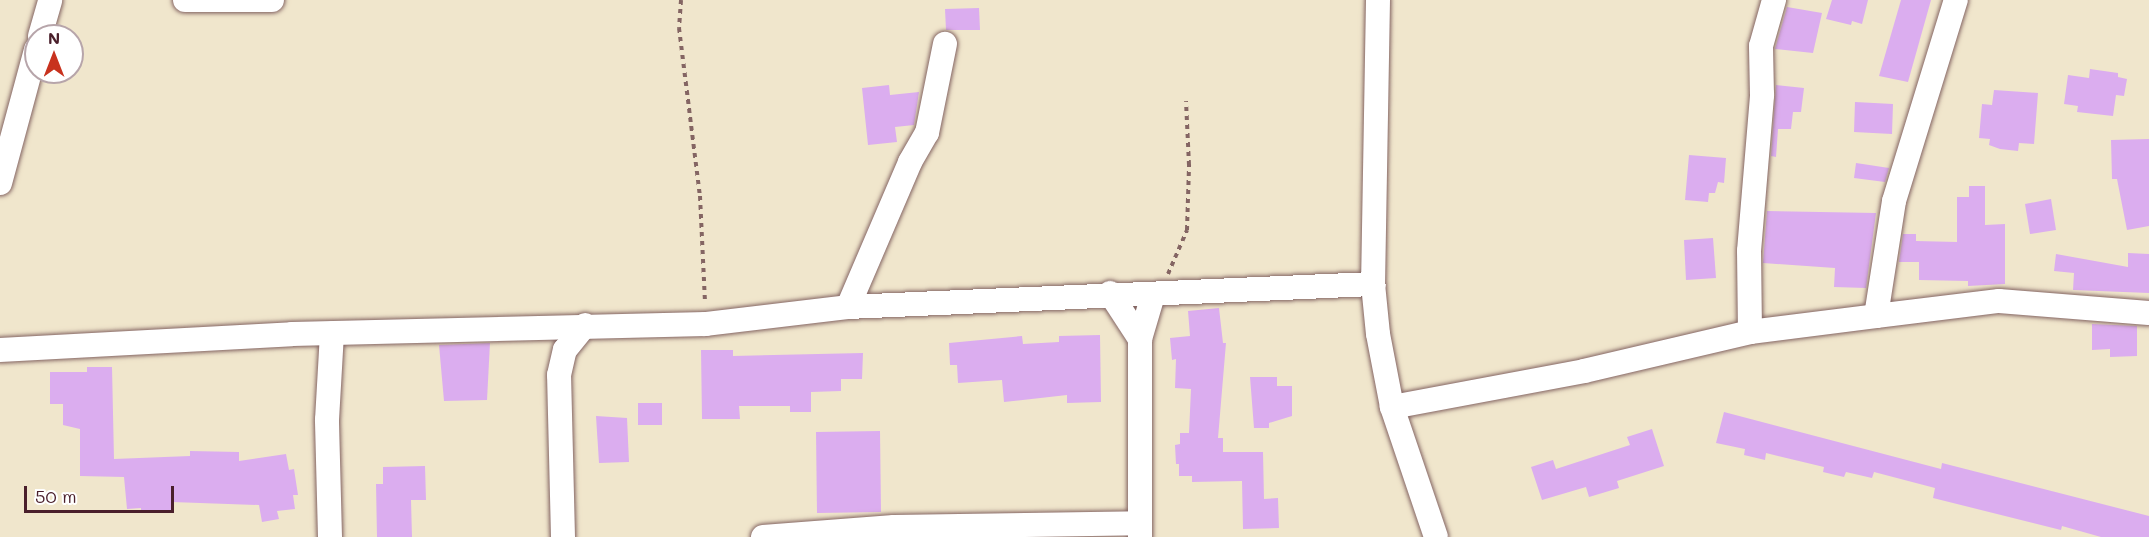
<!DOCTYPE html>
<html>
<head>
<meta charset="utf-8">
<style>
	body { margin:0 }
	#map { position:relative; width:2149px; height:537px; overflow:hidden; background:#f0e6cc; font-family:Mali,sans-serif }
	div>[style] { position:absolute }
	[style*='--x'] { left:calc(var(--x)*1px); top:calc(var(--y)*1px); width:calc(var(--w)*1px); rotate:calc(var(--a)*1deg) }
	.building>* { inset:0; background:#dbadef }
	.path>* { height:4px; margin-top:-2px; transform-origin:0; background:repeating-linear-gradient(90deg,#846563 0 4.5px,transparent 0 9px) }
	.roads { filter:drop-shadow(0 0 2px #846563) drop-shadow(0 0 2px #846563) }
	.minor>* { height:24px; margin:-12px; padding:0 12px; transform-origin:12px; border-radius:12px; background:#fff }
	span { translate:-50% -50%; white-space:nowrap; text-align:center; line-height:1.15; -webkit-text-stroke:5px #fff; paint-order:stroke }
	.north { position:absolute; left:24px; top:24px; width:60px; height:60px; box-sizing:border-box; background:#fff; border:2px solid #b7a5aa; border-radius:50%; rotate:0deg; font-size:16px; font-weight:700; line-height:24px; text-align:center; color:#4a1f2b }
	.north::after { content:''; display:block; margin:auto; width:21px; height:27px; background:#c8321e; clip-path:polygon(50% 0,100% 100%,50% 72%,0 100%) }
	.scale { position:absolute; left:24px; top:486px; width:150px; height:27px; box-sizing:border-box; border:3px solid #4a1f2b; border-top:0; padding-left:8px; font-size:18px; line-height:21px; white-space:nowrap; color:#4a1f2b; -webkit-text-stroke:4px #fff; paint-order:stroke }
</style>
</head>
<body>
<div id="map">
	<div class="building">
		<i style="clip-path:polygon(1832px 0,1868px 0,1862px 24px,1852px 21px,1851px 25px,1826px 19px)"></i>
		<i style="clip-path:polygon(1901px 0,1931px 0,1908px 82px,1879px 76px)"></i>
		<i style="clip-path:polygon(1787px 7px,1822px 13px,1813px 53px,1775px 49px)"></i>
		<i style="clip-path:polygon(979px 8px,980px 30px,946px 30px,945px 9px)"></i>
		<i style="clip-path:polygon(2090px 69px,2118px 73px,2118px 77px,2127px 79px,2124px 96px,2116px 95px,2113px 116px,2077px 112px,2078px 106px,2064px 104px,2068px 75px,2089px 78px)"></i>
		<i style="clip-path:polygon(889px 85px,890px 95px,919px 92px,914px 125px,895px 127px,897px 142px,868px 145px,862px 88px)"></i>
		<i style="clip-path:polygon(1776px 85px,1804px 88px,1801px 112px,1793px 112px,1791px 129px,1778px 129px,1776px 157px,1771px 156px)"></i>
		<i style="clip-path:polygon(1994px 90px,2038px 93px,2034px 144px,2019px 143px,2018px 151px,2000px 149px,1989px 145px,1990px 139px,1979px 138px,1982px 104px,1992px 105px)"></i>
		<i style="clip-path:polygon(1855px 102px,1893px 104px,1892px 134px,1854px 132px)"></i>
		<i style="clip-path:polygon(2149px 139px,2149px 226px,2127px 230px,2117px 179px,2112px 179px,2111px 140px)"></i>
		<i style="clip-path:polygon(1689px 155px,1726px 158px,1724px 183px,1718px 182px,1715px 193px,1709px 193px,1708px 202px,1685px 200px)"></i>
		<i style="clip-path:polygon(1856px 163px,1889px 168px,1885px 182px,1854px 178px)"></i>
		<i style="clip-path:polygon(1969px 186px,1985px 186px,1985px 225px,2005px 224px,2005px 284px,1968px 286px,1968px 281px,1919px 280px,1919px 262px,1899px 262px,1903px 234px,1916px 234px,1916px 241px,1957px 242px,1957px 197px,1969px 197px)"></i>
		<i style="clip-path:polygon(2051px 199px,2056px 230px,2030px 234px,2025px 204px)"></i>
		<i style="clip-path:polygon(1767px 211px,1876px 213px,1866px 288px,1834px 287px,1835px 268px,1763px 263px)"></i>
		<i style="clip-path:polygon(1713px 238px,1716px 278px,1686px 280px,1684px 240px)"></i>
		<i style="clip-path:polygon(2128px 253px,2149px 254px,2149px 293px,2073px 290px,2074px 273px,2054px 271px,2056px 254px,2128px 267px)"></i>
		<i style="clip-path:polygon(1219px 308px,1223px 343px,1226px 343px,1218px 438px,1223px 438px,1223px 452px,1263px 452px,1264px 499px,1278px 498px,1279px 528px,1243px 529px,1242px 481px,1192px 482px,1192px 476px,1179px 476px,1179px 464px,1176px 464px,1175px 445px,1180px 444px,1180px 433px,1189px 433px,1191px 389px,1175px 388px,1176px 359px,1172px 360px,1170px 338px,1190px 336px,1188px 311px)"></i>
		<i style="clip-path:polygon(2092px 324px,2137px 326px,2137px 356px,2110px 357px,2110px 349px,2092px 350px)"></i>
		<i style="clip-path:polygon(1100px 335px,1101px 402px,1067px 403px,1067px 395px,1004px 402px,1002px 380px,958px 383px,957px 365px,950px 365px,949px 343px,1022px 336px,1023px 344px,1059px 342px,1059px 336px)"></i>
		<i style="clip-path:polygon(490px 343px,487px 400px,444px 401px,439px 345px)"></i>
		<i style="clip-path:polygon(701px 350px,733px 350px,733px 356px,863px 353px,862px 379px,841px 379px,841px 391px,811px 392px,811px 412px,790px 412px,790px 406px,739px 406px,740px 419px,702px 419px)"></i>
		<i style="clip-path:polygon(87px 367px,112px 367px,114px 459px,190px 456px,190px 451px,239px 452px,239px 461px,286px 454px,289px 470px,294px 469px,298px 495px,293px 495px,295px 509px,277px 511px,279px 519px,262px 522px,259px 505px,172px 502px,173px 511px,141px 513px,141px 508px,127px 509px,124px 477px,80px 476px,80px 429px,63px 425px,63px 404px,50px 404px,50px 372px,87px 372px)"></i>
		<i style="clip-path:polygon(1250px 377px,1277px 377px,1277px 386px,1292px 386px,1292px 416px,1269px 423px,1269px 428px,1254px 428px)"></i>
		<i style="clip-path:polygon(638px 403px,662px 403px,662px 425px,638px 425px)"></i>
		<i style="clip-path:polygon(1724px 412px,1941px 469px,1942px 463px,2149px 516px,2149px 537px,2101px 537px,2062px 526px,2061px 530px,1933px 498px,1935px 488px,1874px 472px,1872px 478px,1846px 472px,1844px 477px,1823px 472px,1824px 467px,1766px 453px,1765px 460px,1744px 455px,1745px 449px,1716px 443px)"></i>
		<i style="clip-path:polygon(596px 416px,627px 418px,629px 462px,599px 463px)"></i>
		<i style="clip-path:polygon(1652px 429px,1664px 466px,1617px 481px,1619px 488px,1589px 497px,1586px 487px,1542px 500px,1531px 467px,1553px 460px,1556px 469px,1630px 445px,1627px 437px)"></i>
		<i style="clip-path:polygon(880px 431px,881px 512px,817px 513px,816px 432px)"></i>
		<i style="clip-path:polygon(425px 466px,426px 500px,411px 500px,412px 537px,377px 537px,376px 484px,383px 484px,383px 467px)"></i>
	</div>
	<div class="path">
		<i style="--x:681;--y:0;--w:28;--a:94"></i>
		<i style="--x:679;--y:28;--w:169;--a:82.9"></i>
		<i style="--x:700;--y:196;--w:107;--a:87.3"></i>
		<i style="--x:1168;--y:274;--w:48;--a:-66.6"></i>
		<i style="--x:1187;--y:230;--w:65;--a:-88.2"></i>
		<i style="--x:1189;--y:165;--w:64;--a:-92.7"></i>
	</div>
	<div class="roads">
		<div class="minor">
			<i style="--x:185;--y:0;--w:87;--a:0"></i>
			<i style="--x:1378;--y:0;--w:284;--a:91"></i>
			<i style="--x:1373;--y:284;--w:50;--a:84.3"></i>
			<i style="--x:1378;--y:334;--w:74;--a:79.1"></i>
			<i style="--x:1392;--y:407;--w:137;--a:71.3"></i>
			<i style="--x:40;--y:36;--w:37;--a:-74"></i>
			<i style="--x:0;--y:183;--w:138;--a:-74.9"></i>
			<i style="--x:1110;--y:293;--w:55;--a:56.9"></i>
			<i style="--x:848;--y:307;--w:158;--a:-66.8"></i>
			<i style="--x:910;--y:162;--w:34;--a:-60"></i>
			<i style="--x:927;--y:133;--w:91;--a:-78.6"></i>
			<i style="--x:1876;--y:316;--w:116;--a:-81.1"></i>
			<i style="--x:1894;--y:201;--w:210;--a:-72.9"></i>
			<i style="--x:1750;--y:332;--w:81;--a:-90.7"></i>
			<i style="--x:1749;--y:251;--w:157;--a:-85.2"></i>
			<i style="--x:1762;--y:95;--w:49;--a:-91.2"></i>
			<i style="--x:1761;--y:46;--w:48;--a:-74.2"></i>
			<i style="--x:0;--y:350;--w:292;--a:-3.1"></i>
			<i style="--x:292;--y:334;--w:414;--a:-1.4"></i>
			<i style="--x:706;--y:324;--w:143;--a:-6.8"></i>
			<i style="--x:848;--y:307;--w:526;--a:-2.51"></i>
			<i style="--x:1392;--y:407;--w:195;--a:-10.6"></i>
			<i style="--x:1584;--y:371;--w:171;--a:-13.2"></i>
			<i style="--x:1750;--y:332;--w:127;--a:-7.2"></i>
			<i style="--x:1876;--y:316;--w:124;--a:-7"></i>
			<i style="--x:1999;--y:301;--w:150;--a:4.6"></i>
			<i style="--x:330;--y:537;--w:117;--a:-91.5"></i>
			<i style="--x:327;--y:420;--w:87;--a:-86.7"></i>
			<i style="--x:563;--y:537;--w:162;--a:-91.4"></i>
			<i style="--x:559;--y:375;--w:26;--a:-77"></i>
			<i style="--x:565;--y:350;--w:32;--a:-51"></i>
			<i style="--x:763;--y:537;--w:131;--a:-4.4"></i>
			<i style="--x:894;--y:527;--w:246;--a:-0.9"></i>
			<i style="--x:1140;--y:537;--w:198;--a:-90"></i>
			<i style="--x:1140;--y:339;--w:46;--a:-73.5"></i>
		</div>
	</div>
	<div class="north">N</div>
	<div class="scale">50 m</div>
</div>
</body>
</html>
